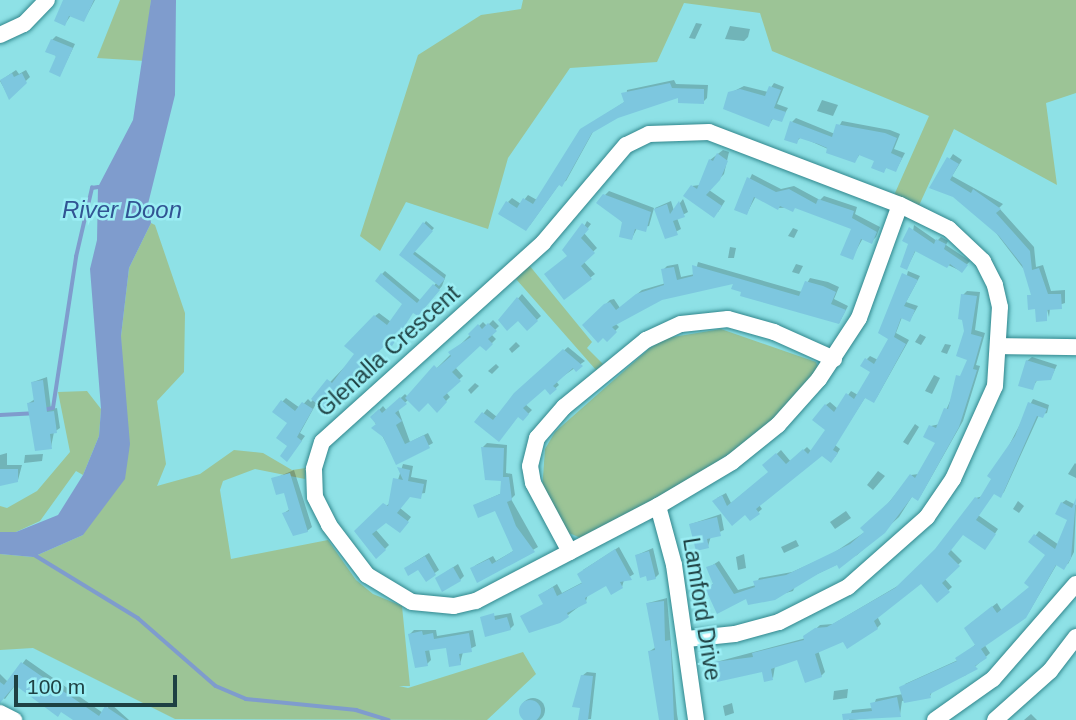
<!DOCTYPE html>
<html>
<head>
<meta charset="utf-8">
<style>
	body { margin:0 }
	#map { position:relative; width:1076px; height:720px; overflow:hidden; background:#8ee1e6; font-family:Arial,sans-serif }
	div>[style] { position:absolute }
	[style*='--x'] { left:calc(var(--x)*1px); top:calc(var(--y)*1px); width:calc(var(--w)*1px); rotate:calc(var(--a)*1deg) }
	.green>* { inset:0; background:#9cc496 }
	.water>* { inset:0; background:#7f9ccd }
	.shadow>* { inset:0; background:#0003 }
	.round { border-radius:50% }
	.stream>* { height:3.5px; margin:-1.75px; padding:0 1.75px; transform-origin:1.75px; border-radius:1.75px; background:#7f9ccd }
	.building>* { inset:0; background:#7dc7df }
	.roads { filter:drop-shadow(0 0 2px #30868c) drop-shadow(0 0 2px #30868c) }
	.minor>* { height:16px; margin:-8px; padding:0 8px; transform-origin:8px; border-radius:8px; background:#fff }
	span { translate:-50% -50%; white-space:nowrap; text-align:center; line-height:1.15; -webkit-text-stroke:5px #9beef4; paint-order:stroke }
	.street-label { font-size:23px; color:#1e4143 }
	.water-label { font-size:24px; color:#315493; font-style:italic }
	.scale { position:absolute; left:14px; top:675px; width:163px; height:32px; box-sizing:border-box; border:4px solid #1e4143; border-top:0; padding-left:9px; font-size:21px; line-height:24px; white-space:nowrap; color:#1e4143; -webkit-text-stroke:5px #9beef4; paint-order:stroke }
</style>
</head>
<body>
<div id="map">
	<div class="green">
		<i style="clip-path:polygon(120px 0,151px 0,145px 61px,97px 58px)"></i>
		<i style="clip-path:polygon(523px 0,1076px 0,1076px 93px,1046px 103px,1057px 185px,954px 129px,916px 212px,891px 202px,929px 116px,772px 51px,760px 13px,684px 3px,657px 62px,570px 68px,508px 158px,488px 229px,406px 202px,380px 251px,360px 236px,418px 55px,481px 15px,521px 9px)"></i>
		<i style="clip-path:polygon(151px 223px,155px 225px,185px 313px,184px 372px,157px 401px,166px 464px,157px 486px,200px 474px,234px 450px,263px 453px,292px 470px,306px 468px,305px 479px,255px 469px,223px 481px,220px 490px,231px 559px,328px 540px,356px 580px,373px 594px,402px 606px,410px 686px,399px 686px,408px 688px,523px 652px,536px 674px,487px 720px,175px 719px,33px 648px,0 650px,0 554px,33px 557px,83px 535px,122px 388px,121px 336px,129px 268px)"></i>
		<i style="clip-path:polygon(529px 265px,592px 342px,587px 348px,603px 364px,596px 370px,516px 279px)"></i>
		<i style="clip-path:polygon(721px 329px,816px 362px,818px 367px,791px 412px,689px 481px,583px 539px,569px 533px,542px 491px,545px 449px,555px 432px,650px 348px,667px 338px)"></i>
		<i style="clip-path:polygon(87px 391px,101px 409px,99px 436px,83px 475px,76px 471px,40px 521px,16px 532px,0 532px,0 506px,7px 508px,37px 491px,70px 452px,58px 392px)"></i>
	</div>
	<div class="water">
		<i style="clip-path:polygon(151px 0,176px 0,175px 95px,148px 204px,151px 223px,129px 268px,121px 336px,130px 444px,125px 479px,83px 535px,33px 557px,0 554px,0 532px,16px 532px,58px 515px,83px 475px,99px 436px,101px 409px,90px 269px,97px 240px,98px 187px,133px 120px)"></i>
	</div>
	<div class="shadow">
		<i style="clip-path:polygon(65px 0,95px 0,84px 20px,71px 15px,65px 24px)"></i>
		<i style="clip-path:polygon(696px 23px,702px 24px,695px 39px,689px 38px)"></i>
		<i style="clip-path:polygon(730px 26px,750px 29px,748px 37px,744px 41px,725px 39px)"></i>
		<i style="clip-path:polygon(56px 36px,75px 44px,60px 75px,52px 40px)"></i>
		<i style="clip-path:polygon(16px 70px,19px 74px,26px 70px,30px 77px,9px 97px,0 81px)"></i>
		<i style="clip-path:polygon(674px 80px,676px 84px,708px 85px,707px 98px,703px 102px,680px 95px,617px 116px,594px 130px,566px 181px,560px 183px,530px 225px,508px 202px,512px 198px,521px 204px,528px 195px,537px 200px,581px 130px,626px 101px,627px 90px)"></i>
		<i style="clip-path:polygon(774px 83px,784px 87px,777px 104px,788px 108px,781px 120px,774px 117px,769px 125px,730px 93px,744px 86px,768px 92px)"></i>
		<i style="clip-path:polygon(822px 100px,838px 105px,833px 116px,817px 111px)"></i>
		<i style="clip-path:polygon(796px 118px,835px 134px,842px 121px,890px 130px,900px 134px,894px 149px,905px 153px,896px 170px,887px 167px,883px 171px,876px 160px,860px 154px,855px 161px,801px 137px,796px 142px,792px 122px)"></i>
		<i style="clip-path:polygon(723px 150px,729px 152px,724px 174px,709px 190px,725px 201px,718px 212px,692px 186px,700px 185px,710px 160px)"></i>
		<i style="clip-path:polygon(953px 154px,962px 160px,952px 176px,1003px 204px,999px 208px,1034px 247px,1036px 267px,1043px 265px,1051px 291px,1065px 290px,1065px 303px,1050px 308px,1049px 317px,1045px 301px,1047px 320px,1037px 320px,1037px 307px,1030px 308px,1032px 293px,1026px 272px,983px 216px,953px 195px,931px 188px)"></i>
		<i style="clip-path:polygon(752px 174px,781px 189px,794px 186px,820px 200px,824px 196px,857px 207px,855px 214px,880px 227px,876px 237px,872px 241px,863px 238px,852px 258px,853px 227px,796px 207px,778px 208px,756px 196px,747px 213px,736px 209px)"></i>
		<i style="clip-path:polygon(609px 191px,654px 208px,649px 226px,637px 228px,632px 238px,605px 195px)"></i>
		<i style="clip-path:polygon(683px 199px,688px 212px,677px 218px,681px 229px,666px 237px,655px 208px,671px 201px,674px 211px)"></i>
		<i style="clip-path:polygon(426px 221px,434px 228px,414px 251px,446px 275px,442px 286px,421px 311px,413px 311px,317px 402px,300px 433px,305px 436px,291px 455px,289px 423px,282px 402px,286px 398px,300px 408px,308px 399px,311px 402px,357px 354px,361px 335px,375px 316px,379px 313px,391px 322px,405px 304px,382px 274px,385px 271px,421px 301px,437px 282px,402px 254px)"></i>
		<i style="clip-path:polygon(587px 221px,591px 224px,584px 233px,597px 248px,583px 261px,595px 274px,565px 297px,569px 256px)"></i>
		<i style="clip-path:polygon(914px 225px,937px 241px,941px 237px,948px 241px,946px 245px,970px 261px,961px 271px,916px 250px,907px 268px)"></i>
		<i style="clip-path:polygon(793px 228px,798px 230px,794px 238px,788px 236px)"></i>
		<i style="clip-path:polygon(730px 247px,736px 248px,734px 258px,728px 258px)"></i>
		<i style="clip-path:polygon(698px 262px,802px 292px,810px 278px,828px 282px,839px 287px,834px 299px,848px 306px,839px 323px,743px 290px,735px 282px,661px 298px,615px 323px,619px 327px,607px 339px,584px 326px,610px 300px,614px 299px,620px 308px,642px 290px,666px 283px,663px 270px,667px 266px,678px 264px,681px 277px,695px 274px)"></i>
		<i style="clip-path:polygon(796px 264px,803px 266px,799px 274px,792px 272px)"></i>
		<i style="clip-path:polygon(908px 271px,920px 276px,906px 302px,918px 306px,910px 320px,902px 317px,896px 333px,909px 340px,877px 397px,874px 401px,866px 396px,835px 445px,840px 449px,835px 457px,822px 454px,759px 505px,762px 509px,750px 519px,745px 513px,732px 523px,717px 498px,726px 493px,731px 503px,770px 472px,765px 465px,781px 450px,791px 462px,807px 447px,812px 452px,827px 430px,826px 405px,830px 402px,838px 409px,851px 391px,858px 395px,873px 372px,867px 359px,870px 356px,878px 360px,891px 338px)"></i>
		<i style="clip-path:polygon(967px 291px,980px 292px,975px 330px,985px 333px,976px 365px,980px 366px,963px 421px,921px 495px,918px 499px,913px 495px,899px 517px,857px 555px,796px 584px,793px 591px,749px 603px,747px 597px,707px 589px,714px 583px,708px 568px,719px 561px,738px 590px,756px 585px,759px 578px,792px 572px,832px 554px,865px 532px,911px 475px,919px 474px,938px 443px,931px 426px,940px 424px,969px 358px,963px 295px)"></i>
		<i style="clip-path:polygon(522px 294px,541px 316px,527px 329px,518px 318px,500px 320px)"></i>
		<i style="clip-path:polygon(493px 320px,499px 326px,491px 334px,496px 339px,486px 349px,480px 343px,455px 367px,463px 376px,446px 392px,450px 397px,437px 410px,428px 401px,409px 399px,398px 409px,410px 442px,428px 433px,433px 443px,397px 463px,372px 417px,383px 406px,387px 411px,405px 394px,408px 397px,483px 322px,487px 326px)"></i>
		<i style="clip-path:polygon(920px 334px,926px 337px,921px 345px,915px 342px)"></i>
		<i style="clip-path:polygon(516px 342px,520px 346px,512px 353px,509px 349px)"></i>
		<i style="clip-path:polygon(945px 344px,951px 345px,947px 354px,941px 352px)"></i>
		<i style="clip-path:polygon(568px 347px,585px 361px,556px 381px,559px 385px,550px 393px,545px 387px,525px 404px,532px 410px,523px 419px,519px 415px,502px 436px,477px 422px,487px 409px,497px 417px,520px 389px)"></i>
		<i style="clip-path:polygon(1032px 357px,1057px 365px,1051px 378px,1038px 379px,1032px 388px,1027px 361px)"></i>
		<i style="clip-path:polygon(496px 364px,499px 367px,492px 374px,488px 371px)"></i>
		<i style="clip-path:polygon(934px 375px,940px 378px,932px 394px,925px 391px)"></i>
		<i style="clip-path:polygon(47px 377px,51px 409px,57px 408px,60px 428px,54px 432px,51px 447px,29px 403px,35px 399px,33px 382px)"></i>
		<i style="clip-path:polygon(475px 383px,479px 386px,471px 394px,468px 390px)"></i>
		<i style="clip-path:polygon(1033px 399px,1049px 405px,1047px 413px,1039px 415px,1004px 492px,1000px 496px,994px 492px,978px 515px,998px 529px,988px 544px,963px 533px,950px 549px,962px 561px,944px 578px,952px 587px,937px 600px,921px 582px,877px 616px,881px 624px,877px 628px,818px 650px,825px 672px,821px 676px,798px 658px,775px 666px,773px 678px,764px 670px,716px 662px,806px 638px,820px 625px,833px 624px,901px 584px,936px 549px,976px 498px,983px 496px)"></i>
		<i style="clip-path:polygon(915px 424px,919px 427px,908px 445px,903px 442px)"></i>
		<i style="clip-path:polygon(487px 443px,507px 445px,506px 473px,512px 474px,515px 495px,511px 499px,538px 547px,478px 581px,472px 569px,476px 565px,493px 556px,496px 561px,515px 550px,496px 509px,475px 505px,502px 493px,502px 479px,483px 447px)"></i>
		<i style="clip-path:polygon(7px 453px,7px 465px,22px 465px,18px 480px,0 481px,0 455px)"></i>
		<i style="clip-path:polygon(43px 454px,42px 461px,24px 463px,25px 455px)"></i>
		<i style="clip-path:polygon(1075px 463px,1076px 464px,1076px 478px,1068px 474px)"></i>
		<i style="clip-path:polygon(403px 464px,413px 466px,411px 477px,427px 480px,425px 493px,410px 495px,400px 508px,411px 517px,404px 526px,386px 520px,376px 530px,389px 545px,385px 549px,356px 531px,391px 502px)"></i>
		<i style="clip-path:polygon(294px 470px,312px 527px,307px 531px,284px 513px,290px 509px,285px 491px,273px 479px)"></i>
		<i style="clip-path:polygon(878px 471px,885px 476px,873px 490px,867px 485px)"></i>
		<i style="clip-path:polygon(1066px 500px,1076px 505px,1074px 552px,1068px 564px,1057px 564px,1029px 612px,984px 644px,990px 653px,966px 675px,933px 690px,930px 696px,902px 701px,900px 715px,849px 720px,852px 710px,873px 708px,876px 699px,903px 694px,905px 684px,958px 660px,976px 644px,970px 624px,997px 603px,1002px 611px,1031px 587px,1048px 554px,1030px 542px,1036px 535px,1039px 531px,1059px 545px,1069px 519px,1062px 503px)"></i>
		<i style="clip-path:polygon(1018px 501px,1024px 506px,1019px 513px,1013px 509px)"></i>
		<i style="clip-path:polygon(846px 511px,851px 518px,835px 529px,830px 522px)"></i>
		<i style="clip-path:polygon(721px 514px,724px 530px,711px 536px,708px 546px,691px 524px)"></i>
		<i style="clip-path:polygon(796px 540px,799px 546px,784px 553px,781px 547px)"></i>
		<i style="clip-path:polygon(619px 547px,634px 574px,624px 580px,622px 587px,607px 584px,588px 594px,586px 601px,559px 622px,552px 602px,540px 595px,557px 584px,562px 593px,583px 582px,583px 570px)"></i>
		<i style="clip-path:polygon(653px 548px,659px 574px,655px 578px,637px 555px)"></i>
		<i style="clip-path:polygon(429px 553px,439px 570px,426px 579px,419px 567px,410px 565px)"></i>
		<i style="clip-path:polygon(744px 554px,746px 568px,738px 570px,736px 557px)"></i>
		<i style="clip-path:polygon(458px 564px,464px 576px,460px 580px,437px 578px)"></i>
		<i style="clip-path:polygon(667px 598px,677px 714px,678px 720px,661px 720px,650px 651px,656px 647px,648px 603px)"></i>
		<i style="clip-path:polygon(511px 613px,514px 625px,510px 629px,482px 618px)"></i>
		<i style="clip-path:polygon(414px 630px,436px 630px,437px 636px,473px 630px,476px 646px,463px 652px,460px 664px,447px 645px,429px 649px,431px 660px,427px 664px,410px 634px)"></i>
		<i style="clip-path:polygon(26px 659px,103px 713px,111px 704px,129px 720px,91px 720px,16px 684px,5px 699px,0 696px,0 674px,8px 682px)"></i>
		<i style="clip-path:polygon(587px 672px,596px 673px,591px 719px,580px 720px,582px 676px)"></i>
		<i style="clip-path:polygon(848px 689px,847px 698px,833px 700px,834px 691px)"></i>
		<i class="round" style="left:521px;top:698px;width:24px;height:24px"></i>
		<i style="clip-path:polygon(732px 703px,734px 713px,725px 716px,723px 706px)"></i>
		<i style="clip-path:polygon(1031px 714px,1037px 720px,1024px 720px)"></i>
	</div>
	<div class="stream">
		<i style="--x:44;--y:410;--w:9;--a:-13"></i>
		<i style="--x:53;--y:408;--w:153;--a:-81.3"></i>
		<i style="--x:76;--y:257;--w:71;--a:-76.9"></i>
		<i style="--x:92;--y:188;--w:6;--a:-9"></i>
		<i style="--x:0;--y:415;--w:33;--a:-3"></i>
		<i style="--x:33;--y:554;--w:123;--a:31.4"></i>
		<i style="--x:138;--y:618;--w:103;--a:41.1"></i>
		<i style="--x:216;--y:686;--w:33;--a:23"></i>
		<i style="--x:246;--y:699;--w:111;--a:5.7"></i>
		<i style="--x:356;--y:710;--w:34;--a:17"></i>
	</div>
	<div class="building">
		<i style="clip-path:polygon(63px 0,94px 0,84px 22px,69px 16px,65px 26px,54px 21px)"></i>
		<i style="clip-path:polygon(51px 39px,73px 48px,60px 77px,49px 72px,56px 56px,45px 52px)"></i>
		<i style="clip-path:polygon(12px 73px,14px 77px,22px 73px,27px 83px,9px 100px,0 80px)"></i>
		<i style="clip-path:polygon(670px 83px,672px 88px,704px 89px,704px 104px,678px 103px,678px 98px,618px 118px,592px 133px,562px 187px,559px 185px,526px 231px,498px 214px,506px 201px,517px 208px,523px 198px,533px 204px,580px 129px,624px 102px,621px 93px)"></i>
		<i style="clip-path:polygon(769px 86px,781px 90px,774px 108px,786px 112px,782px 122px,772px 119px,769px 127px,723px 109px,728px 92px,740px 89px,765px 96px)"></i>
		<i style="clip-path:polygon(790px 121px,832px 137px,836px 124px,885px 133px,897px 138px,891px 153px,902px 158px,896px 172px,886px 168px,884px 173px,871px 168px,874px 161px,859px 155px,855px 163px,826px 153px,827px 148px,818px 144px,799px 138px,797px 144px,784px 140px)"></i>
		<i style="clip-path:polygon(717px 153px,728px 161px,720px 180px,706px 195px,722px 206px,714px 218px,683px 196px,691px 185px,697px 189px,709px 159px,713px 161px)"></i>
		<i style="clip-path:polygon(947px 157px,959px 164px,950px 180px,971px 193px,973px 189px,1001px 209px,996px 213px,1030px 251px,1032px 270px,1039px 268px,1048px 294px,1061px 294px,1062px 309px,1047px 310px,1047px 321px,1036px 322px,1035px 309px,1028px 310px,1027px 295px,1031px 295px,1022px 265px,999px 236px,953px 197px,929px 188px)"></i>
		<i style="clip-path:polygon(747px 177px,776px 192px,789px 189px,816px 204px,818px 199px,854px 211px,852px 218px,877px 232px,872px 244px,861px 239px,853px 260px,840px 255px,851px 229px,795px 208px,793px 212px,780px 206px,778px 210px,754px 197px,747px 215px,734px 210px)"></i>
		<i style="clip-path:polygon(603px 194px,651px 212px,646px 232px,635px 229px,632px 240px,619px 237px,622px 222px,596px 203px)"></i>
		<i style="clip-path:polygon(679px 201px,685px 217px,673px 221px,678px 235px,665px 239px,654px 209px,667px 204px,670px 214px)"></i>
		<i style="clip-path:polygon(423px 222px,433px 231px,413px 254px,445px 279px,439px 286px,399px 255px)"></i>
		<i style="clip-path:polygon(582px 223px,589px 229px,581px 238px,595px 253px,581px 266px,592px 279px,564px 300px,544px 274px,567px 256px,562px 250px)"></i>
		<i style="clip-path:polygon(909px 227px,934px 244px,936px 239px,946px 244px,944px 249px,968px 265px,962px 273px,950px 264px,947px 268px,915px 251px,907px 270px,900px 267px,908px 244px,902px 241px)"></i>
		<i style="clip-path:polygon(692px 265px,799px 296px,805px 281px,823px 286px,836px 292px,831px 304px,846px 310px,839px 324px,740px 296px,741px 292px,731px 289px,733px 284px,662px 300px,612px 327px,617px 332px,607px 342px,603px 338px,598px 343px,582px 325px,604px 304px,610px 302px,616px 310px,636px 294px,664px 285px,661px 269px,674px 267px,677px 280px,693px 276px)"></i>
		<i style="clip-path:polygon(381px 273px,417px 303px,433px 284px,440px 290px,418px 316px,413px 313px,392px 346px,387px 343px,324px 410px,311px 399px,327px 379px,332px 383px,354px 354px,344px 346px,374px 315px,387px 325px,402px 304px,375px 281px)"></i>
		<i style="clip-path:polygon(902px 273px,918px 280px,904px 306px,915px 310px,910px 322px,901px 318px,894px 337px,906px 344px,874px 403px,865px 398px,833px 450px,838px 453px,831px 463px,822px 456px,756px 509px,760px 514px,750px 521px,745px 515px,732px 526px,712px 501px,722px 495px,727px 506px,768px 472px,762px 465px,776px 453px,786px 464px,803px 449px,808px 454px,825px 430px,812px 420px,825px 404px,834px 412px,846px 393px,854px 399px,870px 372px,860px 366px,865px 358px,874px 364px,888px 339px,878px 333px)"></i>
		<i style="clip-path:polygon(961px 294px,977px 296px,971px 334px,982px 337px,973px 369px,977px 370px,959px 427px,918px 501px,912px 497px,885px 533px,839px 569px,837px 565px,818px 574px,775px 600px,748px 605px,746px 599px,717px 614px,705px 588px,713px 584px,706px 567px,715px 564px,734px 594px,755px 587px,753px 581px,786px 575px,850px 544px,864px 532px,860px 528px,890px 501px,910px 474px,915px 478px,935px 443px,923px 437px,929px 425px,936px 428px,944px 408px,948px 409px,956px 375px,960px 376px,967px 360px,956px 356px,964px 331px,962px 320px,958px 319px)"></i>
		<i style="clip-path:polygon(517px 297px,538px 321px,527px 331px,518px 321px,507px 331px,498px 320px)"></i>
		<i style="clip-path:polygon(488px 323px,497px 331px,488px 339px,493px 344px,486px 351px,480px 346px,452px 372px,461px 381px,443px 397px,447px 402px,437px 413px,428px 403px,419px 412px,405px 398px,434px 365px,437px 368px,451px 356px,448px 352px,471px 337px,468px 334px,478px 324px,482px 329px)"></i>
		<i style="clip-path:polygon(563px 349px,583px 366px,576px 372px,573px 368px,553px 386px,557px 389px,550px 395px,545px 389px,523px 408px,529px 414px,523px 421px,518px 417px,499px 442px,474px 422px,482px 412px,493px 420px,514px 393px)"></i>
		<i style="clip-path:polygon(1026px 360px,1055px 369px,1051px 380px,1036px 381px,1033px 390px,1018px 386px)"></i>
		<i style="clip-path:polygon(43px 380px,47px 412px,54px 411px,57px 433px,50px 434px,52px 449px,35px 451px,27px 403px,34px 402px,31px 382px)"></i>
		<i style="clip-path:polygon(400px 397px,407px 404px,395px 413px,402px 421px,396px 425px,405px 444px,424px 435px,430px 448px,396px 465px,383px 437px,371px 428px,376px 424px,370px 417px,379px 409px,382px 413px)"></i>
		<i style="clip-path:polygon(281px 400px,295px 411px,302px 402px,313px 409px,297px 437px,302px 441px,287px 462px,280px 456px,287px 446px,276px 438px,287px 423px,272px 412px)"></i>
		<i style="clip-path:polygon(1028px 402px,1047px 409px,1043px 418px,1037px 416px,1001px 498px,994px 494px,976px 520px,996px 534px,985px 550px,963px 535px,948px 554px,960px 566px,942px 583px,950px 592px,937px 603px,921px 584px,874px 621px,878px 629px,847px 649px,843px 642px,815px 654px,822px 677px,805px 683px,797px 660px,771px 669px,773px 680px,764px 682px,762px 672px,717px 682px,714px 662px,753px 657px,752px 653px,804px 640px,803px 636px,815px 628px,827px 627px,895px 588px,935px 549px,975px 497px,979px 499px,991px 479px,987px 476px,1015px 436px)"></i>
		<i style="clip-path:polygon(481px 447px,504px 448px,503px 477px,509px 477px,512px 500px,507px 502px,516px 526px,535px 552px,477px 583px,470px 568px,489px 559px,492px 564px,513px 551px,495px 511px,478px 518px,473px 505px,500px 494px,501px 481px,485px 480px)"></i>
		<i style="clip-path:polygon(397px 467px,410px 470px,408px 481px,424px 484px,421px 499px,410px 497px,397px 513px,409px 522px,400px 533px,386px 523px,372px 534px,386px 550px,376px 559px,354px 531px,383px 503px,388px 506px,393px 478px,403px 480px)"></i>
		<i style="clip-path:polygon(0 469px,18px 469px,18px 482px,0 486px)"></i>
		<i style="clip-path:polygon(290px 473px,308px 532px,293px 536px,282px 513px,289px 511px,284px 493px,276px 495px,271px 478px)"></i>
		<i style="clip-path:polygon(1076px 498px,1071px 558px,1064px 570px,1056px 565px,1026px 618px,981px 649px,987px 658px,975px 666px,978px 669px,930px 694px,931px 698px,904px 703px,899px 687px,957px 661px,955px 658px,975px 645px,964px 628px,992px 606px,997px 613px,1029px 587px,1024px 583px,1045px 555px,1028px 542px,1034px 534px,1055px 549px,1067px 520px,1055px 514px,1061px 502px,1072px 508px)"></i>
		<i style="clip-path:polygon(717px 517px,721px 536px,707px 539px,709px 548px,696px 551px,689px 524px)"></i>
		<i style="clip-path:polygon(615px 549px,632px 580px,620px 582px,623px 588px,611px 595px,606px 586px,585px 598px,587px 603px,567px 613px,569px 617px,560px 623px,529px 633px,520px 616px,543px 604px,538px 595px,553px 587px,557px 596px,582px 583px,577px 574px)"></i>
		<i style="clip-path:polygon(649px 551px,656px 579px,647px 581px,646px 576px,640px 578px,635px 555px)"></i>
		<i style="clip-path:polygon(425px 556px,436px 575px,426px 582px,418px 570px,408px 576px,404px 568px)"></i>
		<i style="clip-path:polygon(453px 567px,461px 581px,442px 592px,435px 578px)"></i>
		<i style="clip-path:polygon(664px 601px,665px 641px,670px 640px,671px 649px,674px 720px,659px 720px,648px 651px,655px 650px,646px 603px)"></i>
		<i style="clip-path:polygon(494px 613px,495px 620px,507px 617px,511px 630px,485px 637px,480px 617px)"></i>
		<i style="clip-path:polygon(422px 631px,423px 635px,433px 633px,434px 639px,469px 633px,472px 652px,459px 654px,461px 665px,449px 667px,446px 648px,425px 651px,428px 666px,415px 668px,408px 634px)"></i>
		<i style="clip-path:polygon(21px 662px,99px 716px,105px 706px,126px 720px,73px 720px,61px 712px,58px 717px,15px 685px,0 703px,0 682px,4px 685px)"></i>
		<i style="clip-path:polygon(581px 675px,593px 676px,588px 720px,578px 720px,580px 708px,572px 707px)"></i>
		<i style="clip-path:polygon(897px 697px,901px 717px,843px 720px,842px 714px,872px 711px,870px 703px)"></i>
		<i class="round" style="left:519px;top:700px;width:22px;height:22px"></i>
	</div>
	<div class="roads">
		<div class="minor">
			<i style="--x:0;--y:35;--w:26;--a:-25"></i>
			<i style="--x:24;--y:24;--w:33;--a:-46"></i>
			<i style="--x:1000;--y:346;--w:76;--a:0.8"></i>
			<i style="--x:658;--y:506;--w:61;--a:74.8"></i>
			<i style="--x:674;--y:565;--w:157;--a:81.9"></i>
			<i style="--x:570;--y:552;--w:78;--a:-118.2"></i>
			<i style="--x:533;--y:483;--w:17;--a:-100"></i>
			<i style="--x:530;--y:466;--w:29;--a:-76"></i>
			<i style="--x:537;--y:438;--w:41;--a:-48.9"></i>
			<i style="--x:564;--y:407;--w:106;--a:-39.3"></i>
			<i style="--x:646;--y:340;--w:38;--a:-25"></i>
			<i style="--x:681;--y:324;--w:47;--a:-6.1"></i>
			<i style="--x:728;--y:319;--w:48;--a:15.8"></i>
			<i style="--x:774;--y:332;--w:66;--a:24.2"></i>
			<i style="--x:687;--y:639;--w:48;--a:-5.9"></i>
			<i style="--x:735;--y:634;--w:46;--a:-15.3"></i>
			<i style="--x:779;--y:622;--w:77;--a:-26.9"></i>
			<i style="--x:848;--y:587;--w:106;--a:-41.5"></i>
			<i style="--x:927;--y:517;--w:46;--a:-55.6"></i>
			<i style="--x:953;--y:479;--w:102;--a:-65.7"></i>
			<i style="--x:995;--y:386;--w:79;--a:-86.4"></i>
			<i style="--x:1000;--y:307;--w:23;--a:-103"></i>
			<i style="--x:995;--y:285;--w:27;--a:-117"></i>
			<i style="--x:983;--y:261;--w:47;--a:-136.7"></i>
			<i style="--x:949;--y:229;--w:55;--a:-153.9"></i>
			<i style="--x:900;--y:205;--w:204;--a:-159.1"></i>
			<i style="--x:709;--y:132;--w:60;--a:178.1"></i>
			<i style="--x:649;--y:134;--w:25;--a:154"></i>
			<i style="--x:626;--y:145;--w:128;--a:130.3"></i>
			<i style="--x:543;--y:243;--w:297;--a:138"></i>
			<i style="--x:322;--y:442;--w:28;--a:107"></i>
			<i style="--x:314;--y:469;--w:28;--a:88"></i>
			<i style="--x:315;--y:497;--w:31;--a:63"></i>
			<i style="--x:329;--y:525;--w:63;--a:52.8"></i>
			<i style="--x:367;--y:575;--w:52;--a:31"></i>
			<i style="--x:412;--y:602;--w:42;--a:5.4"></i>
			<i style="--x:454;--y:606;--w:23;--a:-13"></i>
			<i style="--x:476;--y:601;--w:205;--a:-27.6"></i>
			<i style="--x:658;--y:506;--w:86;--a:-30.7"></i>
			<i style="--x:732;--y:462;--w:59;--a:-38.8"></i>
			<i style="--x:778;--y:425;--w:62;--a:-48.3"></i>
			<i style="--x:819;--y:379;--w:73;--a:-56.7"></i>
			<i style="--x:859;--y:318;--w:120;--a:-70.1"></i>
			<i style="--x:0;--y:713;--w:16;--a:27"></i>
			<i style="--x:935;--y:720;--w:71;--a:-35.3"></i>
			<i style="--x:993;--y:679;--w:126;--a:-48.9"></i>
			<i style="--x:995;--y:720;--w:74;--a:-41.7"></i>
			<i style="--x:1050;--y:671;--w:43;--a:-52.6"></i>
		</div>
	</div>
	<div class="street-label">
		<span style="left:388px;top:351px;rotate:-42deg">Glenalla Crescent</span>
		<span style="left:702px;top:609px;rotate:81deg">Lamford Drive</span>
	</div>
	<div class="water-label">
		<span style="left:122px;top:210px">River Doon</span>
	</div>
	<div class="scale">100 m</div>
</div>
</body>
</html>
